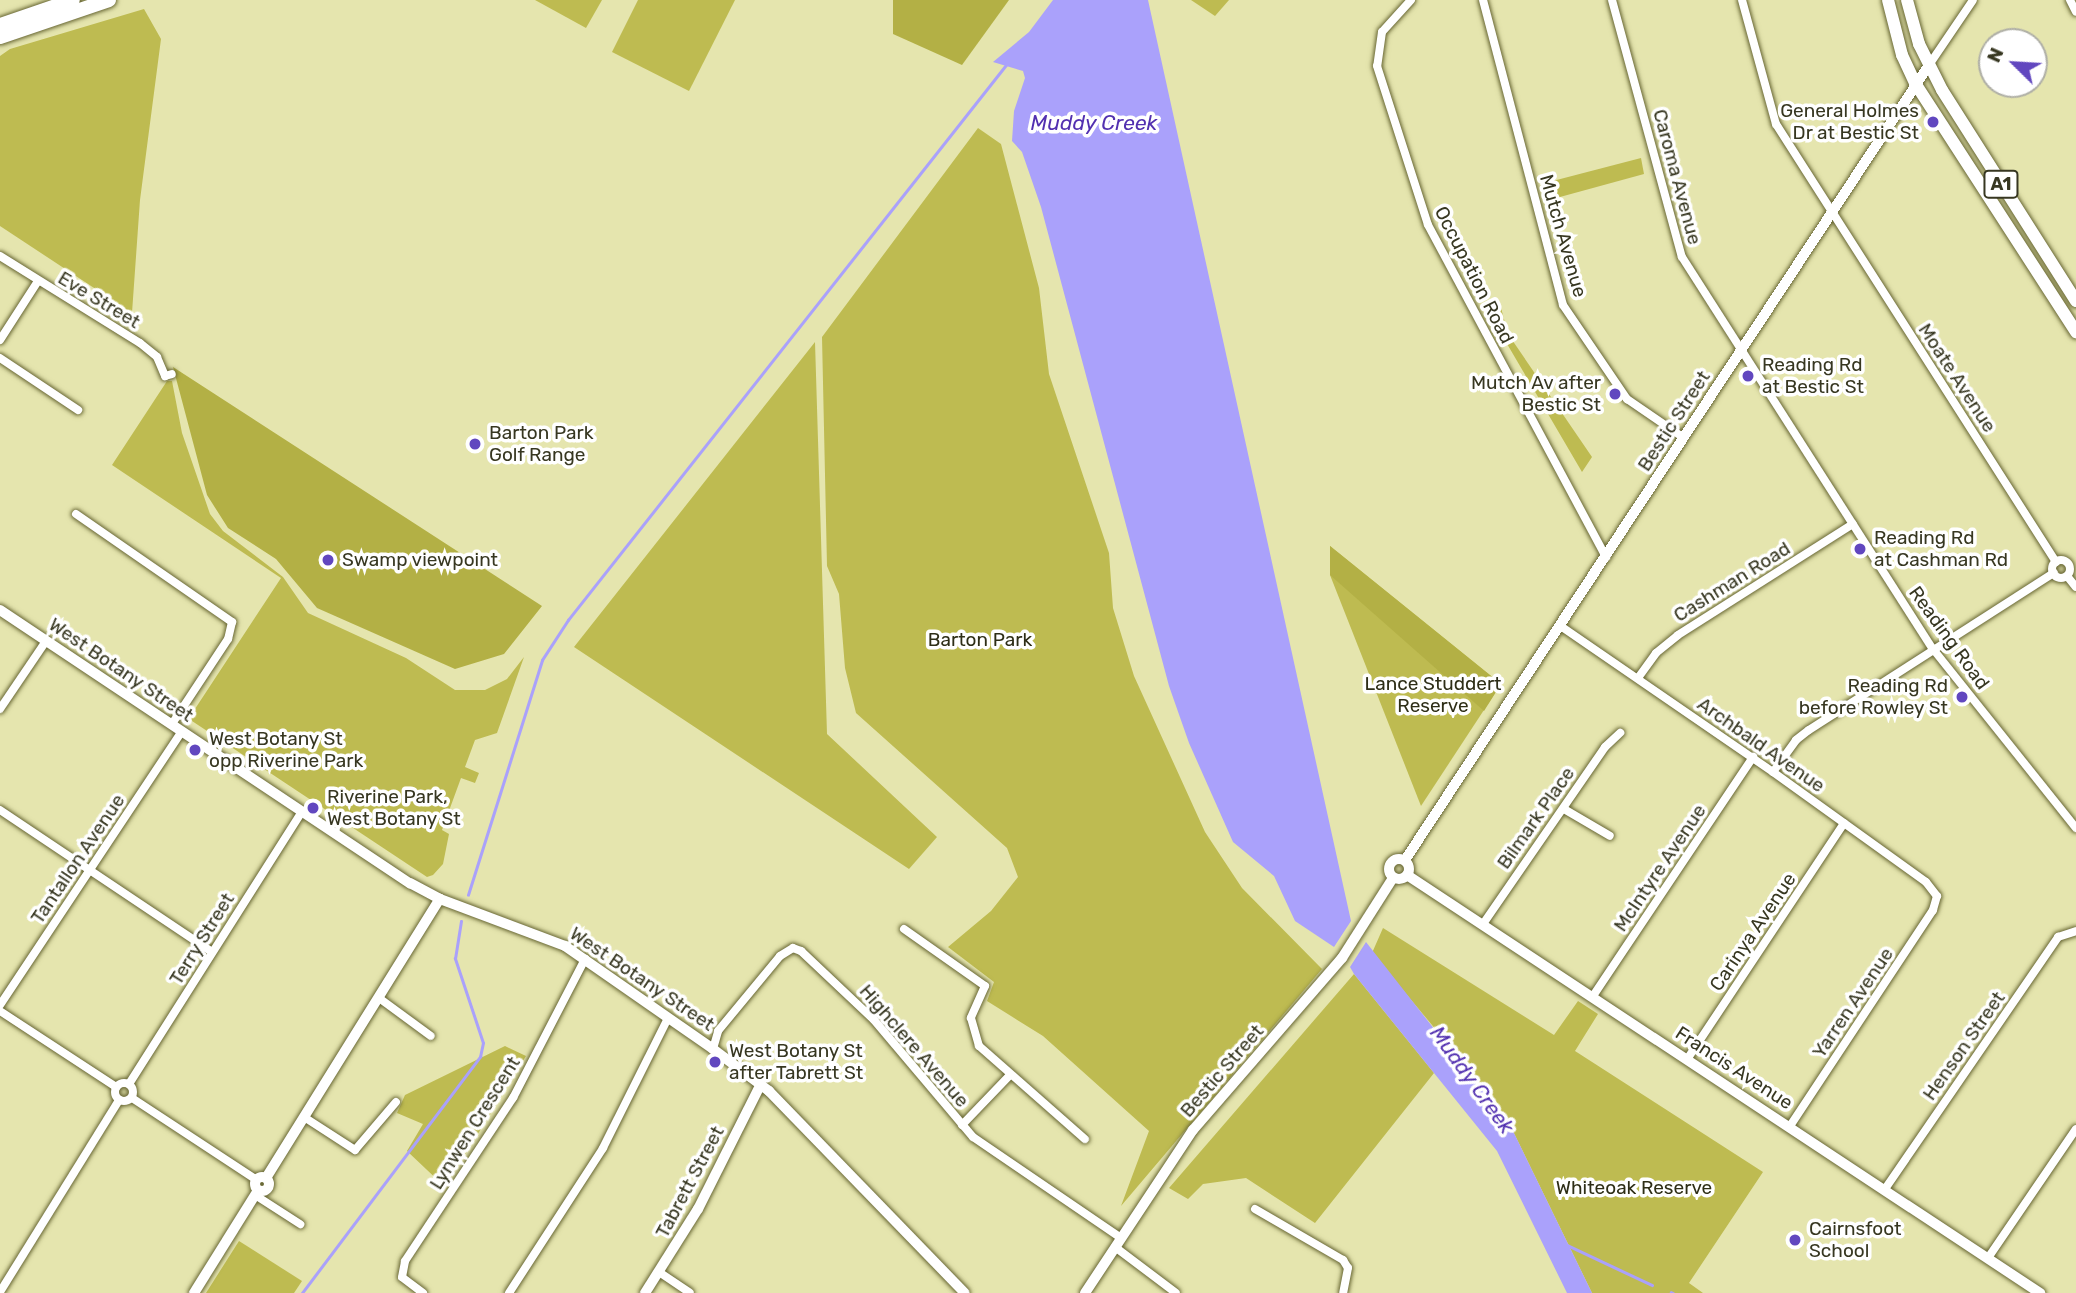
<!DOCTYPE html>
<html>
<head>
<meta charset="utf-8">
<style>
	body { margin:0 }
	#map { position:relative; width:2076px; height:1293px; overflow:hidden; background:#e5e5ae; font-family:Rubik,sans-serif }
	div>[style] { position:absolute }
	[style*='--x'] { left:calc(var(--x)*1px); top:calc(var(--y)*1px); width:calc(var(--w)*1px); rotate:calc(var(--a)*1deg) }
	.green>* { inset:0; background:#bebb51 }
	.forest>* { inset:0; background:#b3b045 }
	.water>* { inset:0; background:#aaa1fb }
	.stream>* { height:2.5px; margin:-1.25px; padding:0 1.25px; transform-origin:1.25px; border-radius:1.25px; background:#aaa1fb }
	.roads { filter:drop-shadow(0 0 2px #676633) drop-shadow(0 0 2px #676633) }
	.minor>* { height:8px; margin:-4px; padding:0 4px; transform-origin:4px; border-radius:4px; background:#fff }
	.minor>.ring { margin:-4px; padding:0; box-sizing:content-box; background:none; border:8px solid #fff; border-radius:50% }
	.tertiary>* { height:10px; margin:-5px; padding:0 5px; transform-origin:5px; border-radius:5px; background:#fff }
	.tertiary>.ring { margin:-5px; padding:0; box-sizing:content-box; background:none; border:10px solid #fff; border-radius:50% }
	.secondary>* { height:10px; margin:-5px; padding:0 5px; transform-origin:5px; border-radius:5px; background:#fff }
	.secondary>.ring { margin:-5px; padding:0; box-sizing:content-box; background:none; border:10px solid #fff; border-radius:50% }
	.trunk>* { height:12px; margin:-6px; padding:0 6px; transform-origin:6px; border-radius:6px; background:#fff }
	.motorway>* { height:14px; margin:-7px; padding:0 7px; transform-origin:7px; border-radius:7px; background:#fff }
	.dots>* { width:19px; height:19px; translate:-50% -50%; box-sizing:border-box; border:4px solid #fff; border-radius:50% }
	span { translate:-50% -50%; white-space:nowrap; text-align:center; line-height:1.15; -webkit-text-stroke:7px #fff; paint-order:stroke }
	.shield-label span { padding:2px 5px; background:#fff; border:2px solid; border-radius:5px; -webkit-text-stroke-width:0 }
	.shield-label { font-size:18px; color:#373721; font-weight:700 }
	.poi-label { font-size:19px; color:#373721 }
	.right { translate:-100% -50%; text-align:right }
	.left { translate:0 -50%; text-align:left }
	.street-label { font-size:19px; color:#373721 }
	.park-label { font-size:19px; color:#2e2e17 }
	.water-label { font-size:21px; color:#5230b0; font-style:italic }
	.north { position:absolute; left:1978px; top:28px; width:70px; height:70px; box-sizing:border-box; background:#fff; border:2px solid #afafa6; border-radius:50%; rotate:294deg; font-size:19px; font-weight:700; line-height:28px; text-align:center; color:#373721 }
	.north::after { content:''; display:block; margin:auto; width:24px; height:32px; background:#6147bf; clip-path:polygon(50% 0,100% 100%,50% 72%,0 100%) }
</style>
</head>
<body>
<div id="map">
	<div class="green">
		<i style="clip-path:polygon(535px 0,602px 0,586px 28px)"></i>
		<i style="clip-path:polygon(638px 0,735px 0,689px 91px,612px 52px)"></i>
		<i style="clip-path:polygon(1191px 0,1229px 0,1215px 16px)"></i>
		<i style="clip-path:polygon(144px 9px,161px 39px,140px 200px,132px 313px,0 226px,0 56px,10px 49px)"></i>
		<i style="clip-path:polygon(978px 128px,1001px 144px,1039px 288px,1049px 374px,1109px 553px,1113px 608px,1134px 676px,1205px 832px,1242px 888px,1322px 969px,1121px 1206px,1149px 1131px,1043px 1036px,987px 1001px,994px 982px,948px 947px,991px 911px,1018px 877px,1007px 848px,856px 713px,845px 668px,839px 594px,827px 566px,822px 337px)"></i>
		<i style="clip-path:polygon(1641px 158px,1644px 174px,1549px 200px,1545px 183px)"></i>
		<i style="clip-path:polygon(1500px 304px,1508px 334px,1592px 457px,1582px 472px,1486px 308px)"></i>
		<i style="clip-path:polygon(815px 342px,827px 734px,937px 837px,909px 869px,574px 647px)"></i>
		<i style="clip-path:polygon(167px 381px,172px 381px,182px 433px,210px 514px,223px 531px,283px 577px,308px 613px,406px 658px,455px 690px,485px 690px,507px 679px,524px 657px,497px 733px,475px 740px,465px 767px,479px 773px,475px 783px,461px 778px,442px 830px,449px 834px,443px 864px,433px 875px,427px 877px,192px 721px,191px 715px,281px 578px,112px 465px)"></i>
		<i style="clip-path:polygon(1330px 546px,1501px 684px,1421px 806px,1330px 575px)"></i>
		<i style="clip-path:polygon(1383px 928px,1554px 1035px,1578px 1001px,1598px 1014px,1575px 1051px,1763px 1172px,1689px 1283px,1703px 1293px,1592px 1293px,1511px 1127px,1472px 1073px,1372px 953px)"></i>
		<i style="clip-path:polygon(1354px 974px,1434px 1073px,1315px 1223px,1246px 1178px,1203px 1184px,1188px 1199px,1169px 1188px)"></i>
		<i style="clip-path:polygon(505px 1046px,526px 1056px,445px 1187px,407px 1151px,423px 1124px,397px 1113px,405px 1095px)"></i>
		<i style="clip-path:polygon(239px 1241px,302px 1281px,294px 1293px,206px 1293px)"></i>
	</div>
	<div class="forest">
		<i style="clip-path:polygon(893px 0,1009px 0,962px 65px,893px 34px)"></i>
		<i style="clip-path:polygon(173px 367px,542px 606px,504px 654px,455px 669px,317px 608px,276px 559px,228px 528px,207px 495px)"></i>
		<i style="clip-path:polygon(1330px 546px,1501px 684px,1484px 711px,1330px 575px)"></i>
	</div>
	<div class="water">
		<i style="clip-path:polygon(1053px 0,1148px 0,1351px 921px,1334px 947px,1295px 921px,1274px 876px,1233px 842px,1189px 743px,1169px 686px,1041px 207px,1022px 152px,1012px 141px,1014px 111px,1025px 78px,1023px 71px,993px 62px,1029px 32px)"></i>
		<i style="clip-path:polygon(1366px 942px,1511px 1127px,1592px 1293px,1567px 1293px,1497px 1151px,1354px 974px,1350px 967px)"></i>
	</div>
	<div class="stream">
		<i style="--x:468;--y:895;--w:246;--a:-72.5"></i>
		<i style="--x:542;--y:660;--w:48;--a:-57"></i>
		<i style="--x:568;--y:620;--w:707;--a:-51.72"></i>
		<i style="--x:1567;--y:1245;--w:94;--a:25.2"></i>
		<i style="--x:1671;--y:1292;--w:2;--a:27"></i>
		<i style="--x:302;--y:1293;--w:296;--a:-53"></i>
		<i style="--x:480;--y:1057;--w:14;--a:-78"></i>
		<i style="--x:483;--y:1043;--w:89;--a:-108.4"></i>
		<i style="--x:455;--y:959;--w:38;--a:-81"></i>
	</div>
	<div class="roads">
		<div class="minor">
			<i style="--x:1411;--y:0;--w:43;--a:132.2"></i>
			<i style="--x:1382;--y:32;--w:34;--a:98"></i>
			<i style="--x:1377;--y:66;--w:167;--a:72.2"></i>
			<i style="--x:1428;--y:225;--w:377;--a:61.8"></i>
			<i style="--x:1483;--y:0;--w:315;--a:75.3"></i>
			<i style="--x:1563;--y:305;--w:114;--a:55.8"></i>
			<i style="--x:1627;--y:399;--w:69;--a:34.4"></i>
			<i style="--x:1612;--y:0;--w:266;--a:74.8"></i>
			<i style="--x:1682;--y:257;--w:465;--a:57.4"></i>
			<i style="--x:1933;--y:649;--w:229;--a:51.4"></i>
			<i style="--x:1742;--y:0;--w:129;--a:74.7"></i>
			<i style="--x:1776;--y:124;--w:520;--a:57.41"></i>
			<i style="--x:2070;--y:0;--w:13;--a:63"></i>
			<i style="--x:1929;--y:65;--w:78;--a:-55.9"></i>
			<i style="--x:0;--y:256;--w:165;--a:31.9"></i>
			<i style="--x:140;--y:343;--w:22;--a:39"></i>
			<i style="--x:157;--y:357;--w:21;--a:67"></i>
			<i style="--x:165;--y:376;--w:7;--a:-16"></i>
			<i style="--x:0;--y:340;--w:70;--a:-57.2"></i>
			<i style="--x:0;--y:358;--w:94;--a:33.7"></i>
			<i style="--x:76;--y:514;--w:190;--a:34.7"></i>
			<i style="--x:232;--y:622;--w:17;--a:103"></i>
			<i style="--x:228;--y:639;--w:102;--a:123.4"></i>
			<i class="ring" style="left:2052px;top:560px;width:10px;height:10px"></i>
			<i style="--x:2067;--y:576;--w:14;--a:51"></i>
			<i style="--x:1562;--y:627;--w:256;--a:34.5"></i>
			<i style="--x:1773;--y:772;--w:188;--a:35.7"></i>
			<i style="--x:1926;--y:882;--w:18;--a:52"></i>
			<i style="--x:1937;--y:896;--w:15;--a:106"></i>
			<i style="--x:1933;--y:910;--w:259;--a:123.5"></i>
			<i style="--x:1638;--y:678;--w:31;--a:-54"></i>
			<i style="--x:1656;--y:653;--w:28;--a:-39"></i>
			<i style="--x:1678;--y:635;--w:207;--a:-32.4"></i>
			<i style="--x:0;--y:709;--w:82;--a:-55.9"></i>
			<i style="--x:1773;--y:772;--w:39;--a:-54"></i>
			<i style="--x:1796;--y:740;--w:16;--a:-38"></i>
			<i style="--x:1809;--y:730;--w:291;--a:-32.7"></i>
			<i style="--x:1564;--y:809;--w:53;--a:30.4"></i>
			<i style="--x:0;--y:810;--w:255;--a:33.8"></i>
			<i style="--x:1483;--y:924;--w:215;--a:-55.4"></i>
			<i style="--x:1605;--y:747;--w:21;--a:-43"></i>
			<i style="--x:904;--y:929;--w:99;--a:35.1"></i>
			<i style="--x:985;--y:986;--w:35;--a:114"></i>
			<i style="--x:971;--y:1018;--w:29;--a:74"></i>
			<i style="--x:979;--y:1046;--w:141;--a:41.3"></i>
			<i style="--x:1593;--y:996;--w:288;--a:-56.2"></i>
			<i style="--x:379;--y:998;--w:64;--a:36.2"></i>
			<i style="--x:0;--y:1005;--w:329;--a:-56.4"></i>
			<i style="--x:0;--y:1011;--w:139;--a:33.2"></i>
			<i style="--x:713;--y:1049;--w:19;--a:-74"></i>
			<i style="--x:718;--y:1031;--w:97;--a:-50.4"></i>
			<i style="--x:780;--y:956;--w:15;--a:-32"></i>
			<i style="--x:793;--y:948;--w:9;--a:21"></i>
			<i style="--x:801;--y:951;--w:100;--a:43.4"></i>
			<i style="--x:874;--y:1020;--w:153;--a:49.8"></i>
			<i style="--x:973;--y:1137;--w:179;--a:34.3"></i>
			<i style="--x:1688;--y:1058;--w:282;--a:-56.4"></i>
			<i class="ring" style="left:115px;top:1083px;width:10px;height:10px"></i>
			<i style="--x:129;--y:1084;--w:323;--a:-57.6"></i>
			<i style="--x:132;--y:1098;--w:149;--a:33.3"></i>
			<i style="--x:304;--y:1117;--w:61;--a:32.9"></i>
			<i style="--x:355;--y:1150;--w:63;--a:-49.5"></i>
			<i style="--x:962;--y:1125;--w:69;--a:-46.2"></i>
			<i style="--x:1885;--y:1189;--w:306;--a:-55.5"></i>
			<i style="--x:2058;--y:937;--w:19;--a:-18"></i>
			<i style="--x:255;--y:1195;--w:54;--a:32.8"></i>
			<i style="--x:1255;--y:1209;--w:102;--a:30.1"></i>
			<i style="--x:1343;--y:1260;--w:9;--a:58"></i>
			<i style="--x:1348;--y:1268;--w:25;--a:101"></i>
			<i style="--x:1115;--y:1247;--w:76;--a:37"></i>
			<i style="--x:1988;--y:1258;--w:156;--a:-55.7"></i>
			<i style="--x:659;--y:1272;--w:37;--a:34"></i>
			<i style="--x:0;--y:1292;--w:226;--a:-58.2"></i>
			<i style="--x:423;--y:1293;--w:26;--a:-143"></i>
			<i style="--x:402;--y:1277;--w:16;--a:-79"></i>
			<i style="--x:405;--y:1261;--w:196;--a:-56.5"></i>
			<i style="--x:513;--y:1098;--w:157;--a:-62.6"></i>
			<i style="--x:509;--y:1293;--w:173;--a:-57"></i>
			<i style="--x:603;--y:1148;--w:145;--a:-63.4"></i>
		</div>
		<div class="tertiary">
			<i style="--x:1407;--y:875;--w:759;--a:33.44"></i>
			<i class="ring" style="left:255px;top:1177px;width:4px;height:4px"></i>
			<i style="--x:266;--y:1178;--w:329;--a:-58.1"></i>
			<i style="--x:194;--y:1293;--w:121;--a:-58.1"></i>
			<i style="--x:645;--y:1293;--w:99;--a:-57.8"></i>
			<i style="--x:698;--y:1209;--w:140;--a:-63.3"></i>
		</div>
		<div class="secondary">
			<i style="--x:0;--y:610;--w:493;--a:33.7"></i>
			<i style="--x:410;--y:883;--w:34;--a:28"></i>
			<i style="--x:440;--y:899;--w:134;--a:20.6"></i>
			<i style="--x:565;--y:946;--w:180;--a:34.8"></i>
			<i style="--x:713;--y:1049;--w:70;--a:36.9"></i>
			<i style="--x:769;--y:1091;--w:281;--a:45.9"></i>
			<i class="ring" style="left:1389px;top:859px;width:10px;height:10px"></i>
			<i style="--x:1405;--y:860;--w:952;--a:-56.61"></i>
			<i style="--x:1085;--y:1293;--w:196;--a:-56.5"></i>
			<i style="--x:1193;--y:1130;--w:228;--a:-49.1"></i>
			<i style="--x:1342;--y:958;--w:95;--a:-57.5"></i>
		</div>
		<div class="trunk">
			<i style="--x:1888;--y:0;--w:57;--a:75.7"></i>
			<i style="--x:1902;--y:55;--w:31;--a:65"></i>
			<i style="--x:1915;--y:83;--w:297;--a:57.1"></i>
			<i style="--x:1907;--y:0;--w:46;--a:74.7"></i>
			<i style="--x:1919;--y:44;--w:51;--a:63.4"></i>
			<i style="--x:1942;--y:90;--w:250;--a:57.6"></i>
		</div>
		<div class="motorway">
			<i style="--x:0;--y:25;--w:77;--a:-18.9"></i>
			<i style="--x:0;--y:37;--w:115;--a:-18.7"></i>
		</div>
	</div>
	<div class="dots">
		<i style="left:1933px;top:122px;background:#6147bf"></i>
		<i style="left:1748px;top:376px;background:#6147bf"></i>
		<i style="left:1615px;top:394px;background:#6147bf"></i>
		<i style="left:475px;top:444px;background:#6147bf"></i>
		<i style="left:1860px;top:549px;background:#6147bf"></i>
		<i style="left:328px;top:560px;background:#6147bf"></i>
		<i style="left:1962px;top:697px;background:#6147bf"></i>
		<i style="left:195px;top:750px;background:#6147bf"></i>
		<i style="left:313px;top:808px;background:#6147bf"></i>
		<i style="left:715px;top:1062px;background:#6147bf"></i>
		<i style="left:1795px;top:1240px;background:#6147bf"></i>
	</div>
	<div class="shield-label">
		<span style="left:2001px;top:184px">A1</span>
	</div>
	<div class="poi-label">
		<span class="right" style="left:1919px;top:122px">General Holmes<br>Dr at Bestic St</span>
		<span class="left" style="left:1762px;top:376px">Reading Rd<br>at Bestic St</span>
		<span class="right" style="left:1601px;top:394px">Mutch Av after<br>Bestic St</span>
		<span class="left" style="left:489px;top:444px">Barton Park<br>Golf Range</span>
		<span class="left" style="left:1874px;top:549px">Reading Rd<br>at Cashman Rd</span>
		<span class="left" style="left:342px;top:560px">Swamp viewpoint</span>
		<span class="right" style="left:1948px;top:697px">Reading Rd<br>before Rowley St</span>
		<span class="left" style="left:209px;top:750px">West Botany St<br>opp Riverine Park</span>
		<span class="left" style="left:327px;top:808px">Riverine Park,<br>West Botany St</span>
		<span class="left" style="left:729px;top:1062px">West Botany St<br>after Tabrett St</span>
		<span class="left" style="left:1809px;top:1240px">Cairnsfoot<br>School</span>
	</div>
	<div class="street-label">
		<span style="left:1677px;top:177px;rotate:75deg">Caroma Avenue</span>
		<span style="left:1563px;top:236px;rotate:74deg">Mutch Avenue</span>
		<span style="left:1474px;top:275px;rotate:63deg">Occupation Road</span>
		<span style="left:99px;top:300px;rotate:31deg">Eve Street</span>
		<span style="left:1957px;top:378px;rotate:57deg">Moate Avenue</span>
		<span style="left:1674px;top:421px;rotate:-57deg">Bestic Street</span>
		<span style="left:1732px;top:582px;rotate:-32deg">Cashman Road</span>
		<span style="left:1949px;top:638px;rotate:54deg">Reading Road</span>
		<span style="left:121px;top:670px;rotate:34deg">West Botany Street</span>
		<span style="left:1761px;top:745px;rotate:35deg">Archbald Avenue</span>
		<span style="left:1536px;top:818px;rotate:-55deg">Bilmark Place</span>
		<span style="left:78px;top:859px;rotate:-56deg">Tantallon Avenue</span>
		<span style="left:1660px;top:868px;rotate:-56deg">McIntyre Avenue</span>
		<span style="left:1753px;top:932px;rotate:-56deg">Carinya Avenue</span>
		<span style="left:202px;top:939px;rotate:-58deg">Terry Street</span>
		<span style="left:642px;top:979px;rotate:34deg">West Botany Street</span>
		<span style="left:1853px;top:1003px;rotate:-56deg">Yarren Avenue</span>
		<span style="left:914px;top:1046px;rotate:49deg">Highclere Avenue</span>
		<span style="left:1964px;top:1046px;rotate:-55deg">Henson Street</span>
		<span style="left:1734px;top:1068px;rotate:33deg">Francis Avenue</span>
		<span style="left:1222px;top:1071px;rotate:-49deg">Bestic Street</span>
		<span style="left:475px;top:1123px;rotate:-58deg">Lynwen Crescent</span>
		<span style="left:690px;top:1182px;rotate:-62deg">Tabrett Street</span>
	</div>
	<div class="park-label">
		<span style="left:980px;top:640px">Barton Park</span>
		<span style="left:1433px;top:695px">Lance Studdert<br>Reserve</span>
		<span style="left:1634px;top:1188px">Whiteoak Reserve</span>
	</div>
	<div class="water-label">
		<span style="left:1094px;top:123px">Muddy Creek</span>
		<span style="left:1472px;top:1080px;rotate:54deg">Muddy Creek</span>
	</div>
	<div class="north">N</div>
</div>
</body>
</html>
